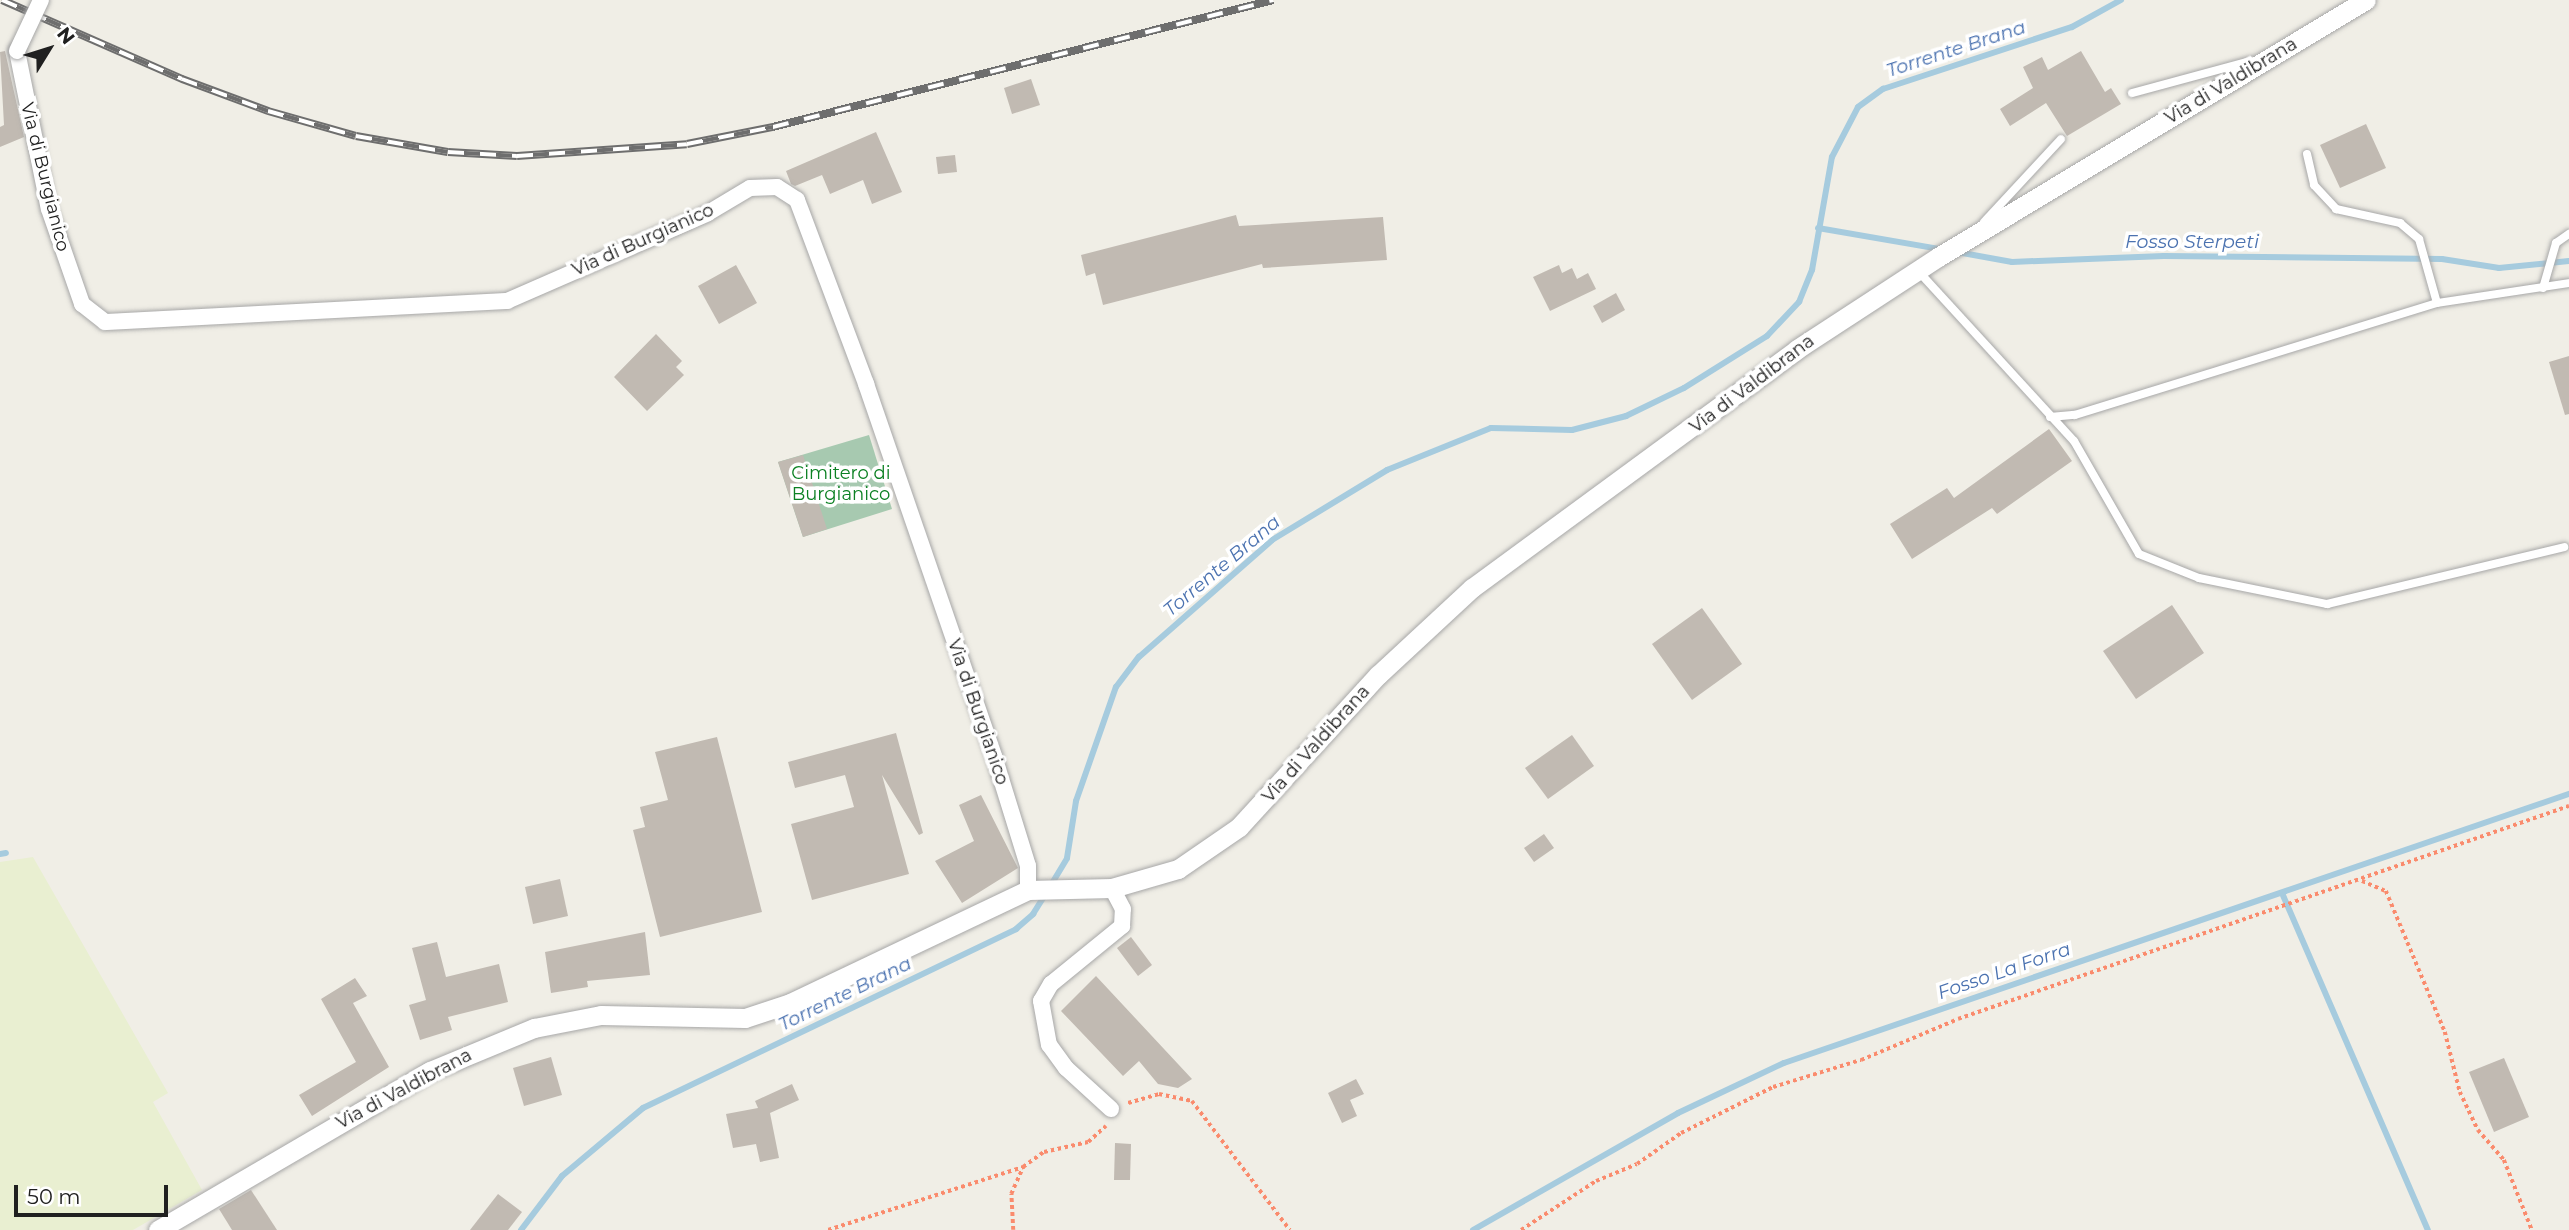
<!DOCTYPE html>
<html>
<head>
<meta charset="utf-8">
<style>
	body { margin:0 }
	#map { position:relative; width:2569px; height:1230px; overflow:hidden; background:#f0eee6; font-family:Montserrat,sans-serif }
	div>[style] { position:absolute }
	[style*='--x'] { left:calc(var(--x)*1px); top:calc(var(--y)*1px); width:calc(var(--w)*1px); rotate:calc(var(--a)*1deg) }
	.farmland>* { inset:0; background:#e9efd1 }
	.cemetery>* { inset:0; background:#a7c9b0 }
	.stream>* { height:6px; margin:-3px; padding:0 3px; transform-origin:3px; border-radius:3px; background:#a6cbde }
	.building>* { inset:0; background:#c1bab2 }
	.path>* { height:3.5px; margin-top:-1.75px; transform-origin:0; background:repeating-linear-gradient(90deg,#fa8b6d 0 3.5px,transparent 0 7px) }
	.roads { filter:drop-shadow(0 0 2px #a7a7a7) drop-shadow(0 0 2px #a7a7a7) }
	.service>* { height:8px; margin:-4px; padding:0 4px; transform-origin:4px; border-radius:4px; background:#fff }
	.minor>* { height:16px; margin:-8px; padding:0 8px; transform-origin:8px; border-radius:8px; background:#fff }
	.tertiary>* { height:19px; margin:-9.5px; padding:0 9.5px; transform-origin:9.5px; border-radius:9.5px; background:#fff }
	.rail>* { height:8px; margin-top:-4px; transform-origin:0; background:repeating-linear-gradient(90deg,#fff 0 16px,#6e6e6e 0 32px); box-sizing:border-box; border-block:2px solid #6e6e6e }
	.bridges { filter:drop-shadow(0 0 2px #a7a7a7) drop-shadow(0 0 2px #a7a7a7) }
	.minor-bridge>* { height:16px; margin:-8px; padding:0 8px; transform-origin:8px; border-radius:8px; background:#fff }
	span { translate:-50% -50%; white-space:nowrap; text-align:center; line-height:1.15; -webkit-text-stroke:7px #fff; paint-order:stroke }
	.street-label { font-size:18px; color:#202020 }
	.park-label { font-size:18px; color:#0b8022 }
	.water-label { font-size:19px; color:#4b72b0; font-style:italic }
	.north { position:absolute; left:14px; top:14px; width:70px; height:70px; -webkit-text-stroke:5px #fff; paint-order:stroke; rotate:52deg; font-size:19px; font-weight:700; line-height:28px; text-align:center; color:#202020 }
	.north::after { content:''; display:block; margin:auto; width:24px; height:32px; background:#202020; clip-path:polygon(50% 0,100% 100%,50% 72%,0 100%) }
	.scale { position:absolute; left:14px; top:1185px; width:154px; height:32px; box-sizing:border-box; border:4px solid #202020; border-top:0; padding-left:9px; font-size:21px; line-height:24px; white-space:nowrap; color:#202020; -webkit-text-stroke:5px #fff; paint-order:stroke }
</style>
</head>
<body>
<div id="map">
	<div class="farmland">
		<i style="clip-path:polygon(33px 857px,168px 1093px,153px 1102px,202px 1190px,133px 1230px,0 1230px,0 862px)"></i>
	</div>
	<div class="cemetery">
		<i style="clip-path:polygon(869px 435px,892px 509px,803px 537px,778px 462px)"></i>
	</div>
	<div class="stream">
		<i style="--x:1818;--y:228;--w:124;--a:9.8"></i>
		<i style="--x:1957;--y:252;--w:56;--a:10.3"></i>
		<i style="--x:2012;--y:262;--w:152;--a:-2.3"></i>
		<i style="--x:2164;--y:256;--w:278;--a:0.6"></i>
		<i style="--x:2442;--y:259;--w:58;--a:9"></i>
		<i style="--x:2499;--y:268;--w:70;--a:-5.7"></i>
		<i style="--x:0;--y:854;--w:6;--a:-9"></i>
		<i style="--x:1051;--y:885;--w:31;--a:-59"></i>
		<i style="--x:1067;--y:858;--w:58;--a:-81"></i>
		<i style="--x:1076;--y:801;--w:121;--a:-70.7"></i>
		<i style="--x:1116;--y:687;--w:38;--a:-53"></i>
		<i style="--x:1139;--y:657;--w:177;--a:-41.3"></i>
		<i style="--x:1272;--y:540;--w:135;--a:-31.3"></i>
		<i style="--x:1387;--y:470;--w:112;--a:-22"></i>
		<i style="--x:1491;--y:428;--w:81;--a:1.4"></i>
		<i style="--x:1572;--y:430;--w:56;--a:-14.5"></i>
		<i style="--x:1626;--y:416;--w:64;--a:-25.8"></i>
		<i style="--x:1684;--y:388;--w:98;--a:-32.1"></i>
		<i style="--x:1767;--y:336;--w:47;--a:-46.7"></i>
		<i style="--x:1799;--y:302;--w:35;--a:-68"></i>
		<i style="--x:1812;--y:270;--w:115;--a:-80"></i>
		<i style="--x:1832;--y:157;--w:56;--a:-62.5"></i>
		<i style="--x:1858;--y:107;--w:31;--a:-36"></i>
		<i style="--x:1883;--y:89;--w:199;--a:-18.2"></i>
		<i style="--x:2072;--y:27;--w:56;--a:-28.9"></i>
		<i style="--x:2282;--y:893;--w:367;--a:66.6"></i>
		<i style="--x:521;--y:1230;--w:68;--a:-52.8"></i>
		<i style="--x:562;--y:1176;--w:106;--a:-40"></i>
		<i style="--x:643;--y:1108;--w:414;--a:-25.6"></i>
		<i style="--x:1016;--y:929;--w:23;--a:-41"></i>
		<i style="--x:1033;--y:914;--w:22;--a:-58"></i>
		<i style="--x:1473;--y:1230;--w:236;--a:-29.7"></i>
		<i style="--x:1678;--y:1113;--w:117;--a:-25.3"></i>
		<i style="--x:1784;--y:1063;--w:830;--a:-18.92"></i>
	</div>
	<div class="building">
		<i style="clip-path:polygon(5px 51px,24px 137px,0 147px,0 127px,4px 125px,0 52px)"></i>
		<i style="clip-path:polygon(2081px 51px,2105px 92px,2111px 88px,2121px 104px,2067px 136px,2046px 103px,2010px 126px,2000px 109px,2033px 88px,2023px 67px,2042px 57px,2048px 70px)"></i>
		<i style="clip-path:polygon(1031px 79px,1040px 105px,1012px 114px,1004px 88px)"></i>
		<i style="clip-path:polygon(2366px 124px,2386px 168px,2340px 188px,2320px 145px)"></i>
		<i style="clip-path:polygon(876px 132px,902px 192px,872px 204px,863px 180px,830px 194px,822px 175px,795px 186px,791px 184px,786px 171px)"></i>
		<i style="clip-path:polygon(955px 155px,957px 172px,938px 174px,936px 157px)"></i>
		<i style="clip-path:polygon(1236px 215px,1239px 226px,1383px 217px,1387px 260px,1263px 268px,1262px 264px,1103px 305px,1095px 273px,1086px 276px,1081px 255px)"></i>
		<i style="clip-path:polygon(736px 265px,757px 303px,719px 324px,698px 286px)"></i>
		<i style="clip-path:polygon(1559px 265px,1562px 273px,1572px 268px,1577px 279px,1588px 273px,1596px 289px,1550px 311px,1533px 277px)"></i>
		<i style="clip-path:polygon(1616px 293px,1625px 310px,1602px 323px,1593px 306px)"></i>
		<i style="clip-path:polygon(656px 334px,682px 361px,676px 367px,684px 375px,647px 411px,614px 377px)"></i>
		<i style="clip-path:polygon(2569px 356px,2569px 414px,2565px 415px,2549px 362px)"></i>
		<i style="clip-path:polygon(2049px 429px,2072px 461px,1997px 514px,1992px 508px,1912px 559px,1890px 524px,1947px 488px,1954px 498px)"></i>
		<i style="clip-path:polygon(803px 455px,827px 529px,803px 537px,778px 462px)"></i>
		<i style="clip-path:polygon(2172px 605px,2204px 653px,2136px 699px,2103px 651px)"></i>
		<i style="clip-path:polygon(1702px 608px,1742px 664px,1692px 700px,1652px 644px)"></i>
		<i style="clip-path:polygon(896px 733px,923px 833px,919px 835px,882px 775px,909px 874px,812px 900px,791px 824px,854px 807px,845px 775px,795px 788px,788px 762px)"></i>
		<i style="clip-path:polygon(1572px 735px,1594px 766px,1548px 799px,1525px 768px)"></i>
		<i style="clip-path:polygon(717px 737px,762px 912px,660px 937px,633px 830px,645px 827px,640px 807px,668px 800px,655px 752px)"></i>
		<i style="clip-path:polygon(981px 795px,1018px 868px,962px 903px,935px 861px,974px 841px,959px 805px)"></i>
		<i style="clip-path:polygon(1544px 834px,1554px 848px,1534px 862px,1524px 848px)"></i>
		<i style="clip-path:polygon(560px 879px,568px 916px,533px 924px,525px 887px)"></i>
		<i style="clip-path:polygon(645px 932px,650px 975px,587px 981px,588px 987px,551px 993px,545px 952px)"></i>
		<i style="clip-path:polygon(1131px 937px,1152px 965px,1138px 976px,1117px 948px)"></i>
		<i style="clip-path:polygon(437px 942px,446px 977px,499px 964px,508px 1002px,448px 1017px,452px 1030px,420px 1040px,409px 1005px,426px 1000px,412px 948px)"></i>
		<i style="clip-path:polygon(1096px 976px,1192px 1079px,1178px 1088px,1158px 1084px,1139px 1061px,1123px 1076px,1061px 1011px)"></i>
		<i style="clip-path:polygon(355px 978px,367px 996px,353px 1003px,389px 1067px,312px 1116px,299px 1095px,356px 1062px,321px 999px)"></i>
		<i style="clip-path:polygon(551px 1057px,562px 1095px,524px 1106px,513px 1068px)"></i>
		<i style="clip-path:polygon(2504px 1058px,2529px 1117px,2494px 1132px,2469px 1072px)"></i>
		<i style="clip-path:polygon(1356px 1079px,1364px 1094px,1350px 1100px,1357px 1116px,1342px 1123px,1328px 1093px)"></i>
		<i style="clip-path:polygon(792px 1084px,799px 1100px,770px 1113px,779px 1158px,760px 1162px,756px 1144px,733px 1148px,726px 1114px,758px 1108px,755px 1101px)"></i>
		<i style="clip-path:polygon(1115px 1143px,1131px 1144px,1130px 1180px,1114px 1180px)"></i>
		<i style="clip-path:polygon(251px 1190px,277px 1230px,232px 1230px,219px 1209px)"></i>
		<i style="clip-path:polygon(498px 1194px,522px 1212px,508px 1230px,470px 1230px)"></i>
	</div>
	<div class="path">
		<i style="--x:2362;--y:881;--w:26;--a:23"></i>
		<i style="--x:2386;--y:891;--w:153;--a:67.3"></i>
		<i style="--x:2445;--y:1032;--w:62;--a:76"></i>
		<i style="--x:2460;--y:1092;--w:42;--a:64.7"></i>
		<i style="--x:2478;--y:1130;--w:40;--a:49"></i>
		<i style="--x:2504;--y:1160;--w:75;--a:68.2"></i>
		<i style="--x:1128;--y:1103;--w:32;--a:-16"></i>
		<i style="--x:1159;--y:1094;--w:34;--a:12"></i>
		<i style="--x:1192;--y:1101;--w:162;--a:52.8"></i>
		<i style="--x:828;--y:1230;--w:205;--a:-17.9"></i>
		<i style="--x:1013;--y:1230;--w:36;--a:-93"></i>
		<i style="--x:1011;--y:1194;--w:30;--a:-66"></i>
		<i style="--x:1023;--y:1167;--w:26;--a:-36"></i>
		<i style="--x:1044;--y:1152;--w:45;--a:-12.8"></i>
		<i style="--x:1088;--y:1142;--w:24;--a:-42"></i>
		<i style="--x:1521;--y:1230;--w:90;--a:-33.2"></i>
		<i style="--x:1596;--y:1181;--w:44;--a:-22.5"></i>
		<i style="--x:1637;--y:1164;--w:54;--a:-35.2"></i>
		<i style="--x:1681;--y:1133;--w:103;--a:-26.6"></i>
		<i style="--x:1773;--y:1087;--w:92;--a:-17.1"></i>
		<i style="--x:1861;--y:1060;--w:105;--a:-22.9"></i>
		<i style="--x:1958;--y:1019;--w:647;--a:-19.22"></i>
	</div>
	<div class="roads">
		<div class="service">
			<i style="--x:2132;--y:93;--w:123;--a:-15.1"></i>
			<i style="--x:2307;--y:154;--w:32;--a:77"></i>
			<i style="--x:2314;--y:185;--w:33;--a:47"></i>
			<i style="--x:2336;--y:209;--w:66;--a:12.3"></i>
			<i style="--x:2400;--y:223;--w:25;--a:40"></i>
			<i style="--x:2419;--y:239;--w:66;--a:74.3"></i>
			<i style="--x:1984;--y:222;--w:113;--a:-47.1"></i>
			<i style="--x:1919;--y:272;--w:229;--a:47.5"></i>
			<i style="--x:2074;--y:441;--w:130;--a:60.1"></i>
			<i style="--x:2139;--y:554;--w:65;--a:21.8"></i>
			<i style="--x:2199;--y:578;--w:131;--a:11.5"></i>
			<i style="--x:2327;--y:604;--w:244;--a:-13.5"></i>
			<i style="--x:2543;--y:288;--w:47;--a:-73.9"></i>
			<i style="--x:2556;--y:243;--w:16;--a:-35"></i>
			<i style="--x:2050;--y:417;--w:25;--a:-5"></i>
			<i style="--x:2075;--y:415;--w:379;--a:-17.2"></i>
			<i style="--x:2437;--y:303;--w:134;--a:-8.6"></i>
		</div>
		<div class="minor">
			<i style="--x:17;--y:51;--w:161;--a:78.6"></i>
			<i style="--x:49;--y:209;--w:101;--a:70.8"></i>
			<i style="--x:82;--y:304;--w:29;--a:38"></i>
			<i style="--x:105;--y:322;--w:403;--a:-3"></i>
			<i style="--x:507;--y:301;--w:219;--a:-23.6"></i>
			<i style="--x:708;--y:213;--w:49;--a:-30.8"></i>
			<i style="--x:750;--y:188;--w:27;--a:-2"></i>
			<i style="--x:777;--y:187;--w:24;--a:33"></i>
			<i style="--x:797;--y:200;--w:197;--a:69.4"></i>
			<i style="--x:866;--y:384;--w:393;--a:71"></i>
			<i style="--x:994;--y:756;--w:115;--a:72.8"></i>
			<i style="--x:1028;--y:866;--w:24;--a:90"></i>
			<i style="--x:1111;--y:1109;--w:61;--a:-137.7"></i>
			<i style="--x:1066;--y:1068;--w:29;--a:-126"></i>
			<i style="--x:1049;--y:1045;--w:45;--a:-100.3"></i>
			<i style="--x:1041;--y:1001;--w:20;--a:-60"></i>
			<i style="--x:1051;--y:984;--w:92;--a:-39.2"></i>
			<i style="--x:1122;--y:926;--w:17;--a:-87"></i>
			<i style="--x:1123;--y:909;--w:24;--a:-118"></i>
		</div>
		<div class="tertiary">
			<i style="--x:158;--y:1230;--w:315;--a:-30.3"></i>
			<i style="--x:430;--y:1071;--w:113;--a:-22.5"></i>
			<i style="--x:534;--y:1028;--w:68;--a:-11"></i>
			<i style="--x:601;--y:1015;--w:144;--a:1.2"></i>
			<i style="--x:745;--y:1018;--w:47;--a:-18.4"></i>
			<i style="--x:790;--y:1003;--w:263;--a:-25.4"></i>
			<i style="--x:1028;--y:890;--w:84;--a:-1.4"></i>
			<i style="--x:1112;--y:888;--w:69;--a:-16.1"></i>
			<i style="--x:1178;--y:869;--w:74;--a:-34.5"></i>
			<i style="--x:1239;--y:827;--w:206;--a:-47.6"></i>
			<i style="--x:1378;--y:675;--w:128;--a:-42.8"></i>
			<i style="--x:1472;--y:588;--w:403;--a:-36.3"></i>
			<i style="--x:1797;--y:349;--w:168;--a:-33.1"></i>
			<i style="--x:1938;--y:257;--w:499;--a:-31"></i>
		</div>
	</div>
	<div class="rail">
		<i style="--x:2;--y:0;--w:197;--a:23.7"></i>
		<i style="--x:182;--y:79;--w:92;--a:20.4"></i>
		<i style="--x:268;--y:111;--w:91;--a:15.9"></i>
		<i style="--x:356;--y:136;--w:93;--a:9.9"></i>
		<i style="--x:448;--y:152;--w:69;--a:3.3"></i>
		<i style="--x:517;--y:156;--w:170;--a:-4"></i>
		<i style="--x:687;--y:144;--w:88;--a:-11.2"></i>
		<i style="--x:773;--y:127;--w:516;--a:-14.25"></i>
	</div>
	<div class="bridges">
		<div class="minor-bridge">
			<i style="--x:17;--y:51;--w:56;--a:-64.8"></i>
		</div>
	</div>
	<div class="street-label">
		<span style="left:2231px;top:81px;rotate:-31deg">Via di Valdibrana</span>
		<span style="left:45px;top:177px;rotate:76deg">Via di Burgianico</span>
		<span style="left:643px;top:240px;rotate:-24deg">Via di Burgianico</span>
		<span style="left:1752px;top:384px;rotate:-37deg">Via di Valdibrana</span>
		<span style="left:978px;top:712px;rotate:71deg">Via di Burgianico</span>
		<span style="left:1316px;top:744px;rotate:-48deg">Via di Valdibrana</span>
		<span style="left:404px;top:1089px;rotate:-28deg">Via di Valdibrana</span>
	</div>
	<div class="park-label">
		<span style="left:841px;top:484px">Cimitero di<br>Burgianico</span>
	</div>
	<div class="water-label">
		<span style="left:1956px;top:49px;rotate:-18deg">Torrente Brana</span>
		<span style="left:2192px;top:242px">Fosso Sterpeti</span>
		<span style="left:1222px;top:566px;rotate:-40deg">Torrente Brana</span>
		<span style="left:2004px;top:971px;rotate:-19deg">Fosso La Forra</span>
		<span style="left:845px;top:994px;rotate:-26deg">Torrente Brana</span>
	</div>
	<div class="north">N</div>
	<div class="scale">50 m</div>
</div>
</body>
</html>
